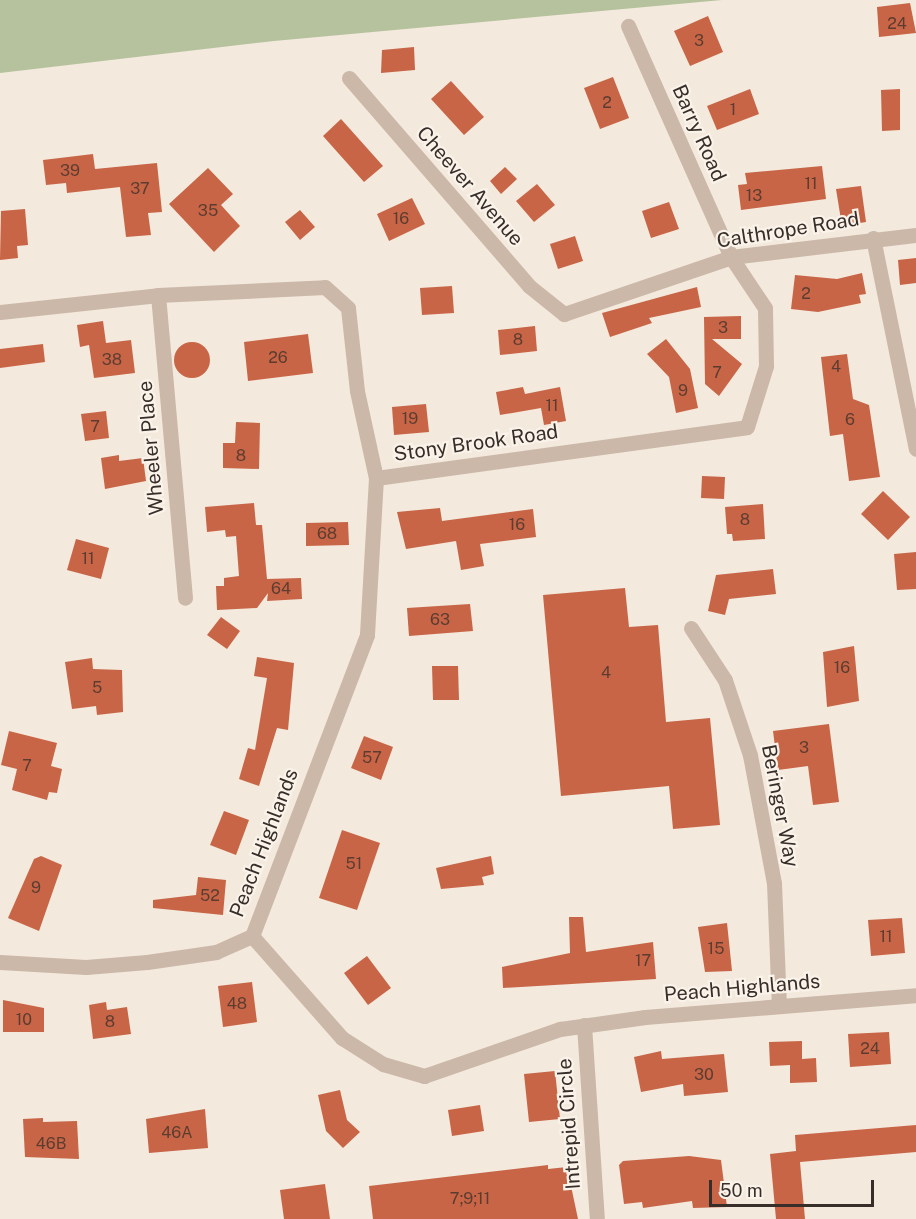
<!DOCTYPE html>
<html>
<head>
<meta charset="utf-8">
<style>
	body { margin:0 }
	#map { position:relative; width:916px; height:1219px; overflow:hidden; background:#f3e9dd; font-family:"Public Sans",sans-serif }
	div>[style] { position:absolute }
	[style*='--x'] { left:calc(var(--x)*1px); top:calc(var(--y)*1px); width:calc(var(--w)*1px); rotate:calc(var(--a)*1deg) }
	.green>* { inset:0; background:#b6c29d }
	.building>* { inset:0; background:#c86546 }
	.round { border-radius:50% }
	.minor>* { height:15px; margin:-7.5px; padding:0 7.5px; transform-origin:7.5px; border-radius:7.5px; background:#cbb8a9 }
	span { translate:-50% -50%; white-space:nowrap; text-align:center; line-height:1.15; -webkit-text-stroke:4.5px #faf3ea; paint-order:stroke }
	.number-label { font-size:16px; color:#5c3c30 }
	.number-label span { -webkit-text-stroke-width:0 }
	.street-label { font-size:20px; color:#382e29 }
	.scale { position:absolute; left:709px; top:1180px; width:165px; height:27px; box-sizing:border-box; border:3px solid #382e29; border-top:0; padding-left:8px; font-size:18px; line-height:21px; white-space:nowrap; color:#382e29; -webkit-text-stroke:4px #faf3ea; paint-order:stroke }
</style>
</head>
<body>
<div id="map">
	<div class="green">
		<i style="clip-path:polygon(0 0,722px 0,274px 41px,0 73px)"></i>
	</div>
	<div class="building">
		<i style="clip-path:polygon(910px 3px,916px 33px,879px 37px,877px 7px)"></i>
		<i style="clip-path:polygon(708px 16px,723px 52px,690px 66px,674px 31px)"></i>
		<i style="clip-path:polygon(414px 47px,415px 70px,381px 73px,382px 50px)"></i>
		<i style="clip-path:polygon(613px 77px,629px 118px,600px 129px,584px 88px)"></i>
		<i style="clip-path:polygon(451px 81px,484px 117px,464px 135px,431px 99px)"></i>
		<i style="clip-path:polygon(750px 89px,759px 114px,717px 130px,707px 106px)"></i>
		<i style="clip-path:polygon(900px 89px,900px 130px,882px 131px,881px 90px)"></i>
		<i style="clip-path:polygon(341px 119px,383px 166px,364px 182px,323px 136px)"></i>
		<i style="clip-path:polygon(93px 154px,95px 169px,157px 163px,162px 212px,148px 213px,151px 235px,126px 237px,120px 187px,67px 193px,66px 183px,46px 185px,43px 160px)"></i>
		<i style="clip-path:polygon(822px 166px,826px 199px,741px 210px,738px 185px,747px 184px,745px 173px)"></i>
		<i style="clip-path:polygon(505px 167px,517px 179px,501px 194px,490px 181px)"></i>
		<i style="clip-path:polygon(208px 168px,233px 194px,221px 205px,240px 226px,214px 252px,169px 204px)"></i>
		<i style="clip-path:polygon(537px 184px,555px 205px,534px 222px,516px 201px)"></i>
		<i style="clip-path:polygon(861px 186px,866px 222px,842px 226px,836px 189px)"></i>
		<i style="clip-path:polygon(412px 198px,425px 224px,389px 241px,377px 214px)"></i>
		<i style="clip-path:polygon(669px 202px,679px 229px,651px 238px,642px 211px)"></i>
		<i style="clip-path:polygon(25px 209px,28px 245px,17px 246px,18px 258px,0 260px,1px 211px)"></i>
		<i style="clip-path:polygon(300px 210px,315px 227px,300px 240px,285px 222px)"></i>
		<i style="clip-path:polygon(575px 236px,583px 261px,558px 269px,550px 244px)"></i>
		<i style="clip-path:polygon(916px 258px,916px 283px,900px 285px,898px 260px)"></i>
		<i style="clip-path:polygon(862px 273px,866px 294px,859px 295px,861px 303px,818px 312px,791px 309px,795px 275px,837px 279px)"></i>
		<i style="clip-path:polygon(452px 286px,454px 313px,422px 315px,420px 288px)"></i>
		<i style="clip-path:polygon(697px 287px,701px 307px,649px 318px,652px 323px,610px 337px,602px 313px)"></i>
		<i style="clip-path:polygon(741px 316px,741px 339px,712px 339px,742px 364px,719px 396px,705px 384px,704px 317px)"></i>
		<i style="clip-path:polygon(103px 321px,106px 343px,131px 340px,135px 373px,94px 378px,89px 345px,80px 347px,77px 325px)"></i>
		<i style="clip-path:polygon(535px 326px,537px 351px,500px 355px,498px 330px)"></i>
		<i style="clip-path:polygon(308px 334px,313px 373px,248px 381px,244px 342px)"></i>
		<i style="clip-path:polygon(666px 339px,690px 369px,698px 408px,676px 413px,669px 377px,647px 354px)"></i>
		<i class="round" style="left:174px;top:342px;width:36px;height:36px"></i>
		<i style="clip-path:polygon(43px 344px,45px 362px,0 368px,0 349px)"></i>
		<i style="clip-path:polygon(847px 354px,853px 399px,869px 405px,880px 477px,849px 481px,843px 434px,830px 436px,821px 357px)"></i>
		<i style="clip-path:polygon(523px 387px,525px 394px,560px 387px,566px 421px,544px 425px,541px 408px,500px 415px,496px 392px)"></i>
		<i style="clip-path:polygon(426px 404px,429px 432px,394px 435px,392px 407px)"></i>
		<i style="clip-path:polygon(106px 411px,109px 438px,85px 441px,81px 414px)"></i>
		<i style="clip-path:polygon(236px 422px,260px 423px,259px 469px,223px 468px,223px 443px,235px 443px)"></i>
		<i style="clip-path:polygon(119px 455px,119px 461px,143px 458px,146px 481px,105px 489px,101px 458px)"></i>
		<i style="clip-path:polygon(702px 476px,725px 477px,724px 499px,701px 498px)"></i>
		<i style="clip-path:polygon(883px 491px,910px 517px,888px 540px,861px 514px)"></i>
		<i style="clip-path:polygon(254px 503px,256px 525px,262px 525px,267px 579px,301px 578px,302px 599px,267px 601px,268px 593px,257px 608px,217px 610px,216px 586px,224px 586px,224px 578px,239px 576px,236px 536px,226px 537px,225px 530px,207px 532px,205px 507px)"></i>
		<i style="clip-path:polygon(763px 504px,765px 539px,733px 541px,732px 534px,727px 534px,725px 507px)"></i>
		<i style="clip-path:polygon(440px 508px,442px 521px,533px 509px,536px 537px,480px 544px,484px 566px,461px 570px,456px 541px,406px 549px,397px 512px)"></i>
		<i style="clip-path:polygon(348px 522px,349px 545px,306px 546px,306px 523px)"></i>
		<i style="clip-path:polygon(76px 539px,109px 548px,101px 579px,67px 570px)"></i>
		<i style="clip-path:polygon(916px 552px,916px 589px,897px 590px,894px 554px)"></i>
		<i style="clip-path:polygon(773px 569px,776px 594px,729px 599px,725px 615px,708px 611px,716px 575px)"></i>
		<i style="clip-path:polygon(625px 588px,629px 627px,658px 625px,666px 722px,710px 718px,720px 825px,673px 829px,669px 786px,561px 796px,543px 595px)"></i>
		<i style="clip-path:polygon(470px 604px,473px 631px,409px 636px,407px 608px)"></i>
		<i style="clip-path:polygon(221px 617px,240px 631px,227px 649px,207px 635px)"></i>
		<i style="clip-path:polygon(854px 646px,859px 701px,827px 707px,823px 652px)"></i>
		<i style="clip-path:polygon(257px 657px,294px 663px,288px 730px,277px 728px,259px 786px,239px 779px,248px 748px,255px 750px,267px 678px,254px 676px)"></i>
		<i style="clip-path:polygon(92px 658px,93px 669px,122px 670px,123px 712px,97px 715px,96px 706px,72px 709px,65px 662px)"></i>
		<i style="clip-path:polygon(432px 666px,458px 666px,459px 700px,433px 700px)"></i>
		<i style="clip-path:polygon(829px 724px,839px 802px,813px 805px,808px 766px,778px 770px,773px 731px)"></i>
		<i style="clip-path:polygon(9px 731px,57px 743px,51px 766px,62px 769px,57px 793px,49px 792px,47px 800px,12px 790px,17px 769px,1px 765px)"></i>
		<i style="clip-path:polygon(364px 736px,393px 747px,381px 780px,351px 768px)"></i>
		<i style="clip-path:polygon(224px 811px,249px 820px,236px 855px,210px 845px)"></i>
		<i style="clip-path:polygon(342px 830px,380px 843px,357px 910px,319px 898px)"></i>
		<i style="clip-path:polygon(41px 856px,62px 865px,39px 931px,8px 918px,34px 859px)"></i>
		<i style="clip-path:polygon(491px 856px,494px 874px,482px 877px,484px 885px,441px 889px,436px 868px)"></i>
		<i style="clip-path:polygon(198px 877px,226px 880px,223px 915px,153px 908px,153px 900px,196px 895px)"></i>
		<i style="clip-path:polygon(569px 917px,583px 917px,586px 952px,653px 942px,656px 979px,503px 988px,502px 967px,570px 953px)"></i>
		<i style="clip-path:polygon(902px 918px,905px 953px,871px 956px,868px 920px)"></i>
		<i style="clip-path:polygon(727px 923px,732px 971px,705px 972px,698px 927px)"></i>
		<i style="clip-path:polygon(367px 956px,391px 988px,368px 1005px,344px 973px)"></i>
		<i style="clip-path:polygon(252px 982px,257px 1022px,223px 1027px,218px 986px)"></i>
		<i style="clip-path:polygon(3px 1000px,44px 1008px,44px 1032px,3px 1032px)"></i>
		<i style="clip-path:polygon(106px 1002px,107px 1010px,127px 1007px,131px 1034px,93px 1039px,89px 1005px)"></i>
		<i style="clip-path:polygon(889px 1032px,891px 1064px,850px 1067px,848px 1034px)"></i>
		<i style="clip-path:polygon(802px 1041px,802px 1059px,816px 1058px,817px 1082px,790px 1083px,790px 1065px,770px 1066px,769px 1042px)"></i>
		<i style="clip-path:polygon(661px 1051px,662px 1059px,724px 1054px,728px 1092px,684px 1096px,683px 1084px,641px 1092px,634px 1057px)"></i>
		<i style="clip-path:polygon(555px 1071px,560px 1119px,529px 1122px,524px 1074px)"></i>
		<i style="clip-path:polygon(340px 1090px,347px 1120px,360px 1132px,343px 1148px,326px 1131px,318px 1095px)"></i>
		<i style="clip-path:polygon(480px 1105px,484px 1131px,452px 1136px,448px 1110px)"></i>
		<i style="clip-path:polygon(205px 1109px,208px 1148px,149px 1153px,146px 1119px)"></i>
		<i style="clip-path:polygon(43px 1118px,43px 1122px,77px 1121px,79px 1159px,25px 1157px,23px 1119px)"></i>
		<i style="clip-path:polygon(916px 1125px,916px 1152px,800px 1162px,805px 1219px,776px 1219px,770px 1154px,796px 1151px,795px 1135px)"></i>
		<i style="clip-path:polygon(689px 1156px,721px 1160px,727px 1207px,693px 1208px,692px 1201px,643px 1208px,642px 1202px,624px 1204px,619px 1165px,623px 1161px)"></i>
		<i style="clip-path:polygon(548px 1165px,548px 1169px,567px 1167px,578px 1219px,373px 1219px,369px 1186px)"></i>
		<i style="clip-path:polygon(325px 1184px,330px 1219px,284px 1219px,280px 1190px)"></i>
	</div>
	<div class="minor">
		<i style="--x:349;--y:78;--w:275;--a:49.1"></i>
		<i style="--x:529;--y:286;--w:45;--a:38.7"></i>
		<i style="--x:564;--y:314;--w:176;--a:-18.8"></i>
		<i style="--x:731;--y:257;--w:186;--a:-6.8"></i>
		<i style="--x:873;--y:238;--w:215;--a:78.5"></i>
		<i style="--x:158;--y:295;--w:304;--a:84.9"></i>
		<i style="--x:0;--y:312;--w:159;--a:-6.1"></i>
		<i style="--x:158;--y:295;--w:167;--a:-2.7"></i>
		<i style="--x:325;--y:287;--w:31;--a:42"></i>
		<i style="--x:348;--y:308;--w:83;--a:83.8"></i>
		<i style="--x:357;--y:391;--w:89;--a:77.7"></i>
		<i style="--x:376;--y:478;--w:374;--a:-7.8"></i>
		<i style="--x:747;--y:427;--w:64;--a:-72.7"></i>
		<i style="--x:766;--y:366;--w:58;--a:-91"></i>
		<i style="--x:765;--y:308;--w:61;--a:-123.7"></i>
		<i style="--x:731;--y:257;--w:253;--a:-114"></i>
		<i style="--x:376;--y:478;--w:157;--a:93.3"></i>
		<i style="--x:367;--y:635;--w:322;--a:110.9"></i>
		<i style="--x:252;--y:936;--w:136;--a:48.6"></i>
		<i style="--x:342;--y:1038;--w:49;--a:32.4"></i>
		<i style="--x:383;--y:1064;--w:43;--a:16.3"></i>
		<i style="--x:424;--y:1076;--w:144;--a:-19.1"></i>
		<i style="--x:560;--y:1029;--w:86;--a:-8"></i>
		<i style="--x:645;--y:1017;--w:272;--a:-4.6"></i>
		<i style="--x:691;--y:628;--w:62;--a:56.8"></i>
		<i style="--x:725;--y:680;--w:79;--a:71.6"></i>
		<i style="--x:750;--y:755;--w:130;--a:79.4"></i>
		<i style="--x:774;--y:883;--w:123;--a:87.7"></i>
		<i style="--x:0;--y:962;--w:86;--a:3.3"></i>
		<i style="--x:86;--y:967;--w:61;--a:-4.7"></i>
		<i style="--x:147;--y:962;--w:70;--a:-8.2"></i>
		<i style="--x:216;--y:952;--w:39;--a:-24"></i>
		<i style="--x:584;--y:1025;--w:194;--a:86.2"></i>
	</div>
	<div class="number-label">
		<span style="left:897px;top:24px">24</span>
		<span style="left:699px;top:41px">3</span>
		<span style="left:607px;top:103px">2</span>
		<span style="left:733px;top:110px">1</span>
		<span style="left:70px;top:171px">39</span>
		<span style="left:811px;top:184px">11</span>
		<span style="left:140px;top:189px">37</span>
		<span style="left:754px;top:196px">13</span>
		<span style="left:208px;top:211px">35</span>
		<span style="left:401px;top:219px">16</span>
		<span style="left:806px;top:294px">2</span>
		<span style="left:723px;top:328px">3</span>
		<span style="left:518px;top:340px">8</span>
		<span style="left:278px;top:358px">26</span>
		<span style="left:112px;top:360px">38</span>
		<span style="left:836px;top:367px">4</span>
		<span style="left:717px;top:373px">7</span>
		<span style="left:683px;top:391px">9</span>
		<span style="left:552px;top:406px">11</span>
		<span style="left:410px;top:419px">19</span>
		<span style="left:850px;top:420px">6</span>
		<span style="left:95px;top:427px">7</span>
		<span style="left:241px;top:456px">8</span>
		<span style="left:745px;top:520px">8</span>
		<span style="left:517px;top:525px">16</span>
		<span style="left:327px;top:534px">68</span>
		<span style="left:88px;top:559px">11</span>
		<span style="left:281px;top:589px">64</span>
		<span style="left:440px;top:620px">63</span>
		<span style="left:842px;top:668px">16</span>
		<span style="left:606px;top:673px">4</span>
		<span style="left:97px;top:688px">5</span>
		<span style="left:804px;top:748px">3</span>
		<span style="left:372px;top:758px">57</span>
		<span style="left:27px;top:766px">7</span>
		<span style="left:354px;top:864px">51</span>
		<span style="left:36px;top:888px">9</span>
		<span style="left:210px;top:896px">52</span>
		<span style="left:886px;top:937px">11</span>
		<span style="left:716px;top:949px">15</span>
		<span style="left:643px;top:961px">17</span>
		<span style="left:237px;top:1004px">48</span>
		<span style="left:24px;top:1020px">10</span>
		<span style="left:110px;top:1022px">8</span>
		<span style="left:870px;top:1049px">24</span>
		<span style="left:704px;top:1075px">30</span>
		<span style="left:177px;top:1133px">46A</span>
		<span style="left:51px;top:1144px">46B</span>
		<span style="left:470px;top:1199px">7;9;11</span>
	</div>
	<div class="street-label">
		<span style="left:699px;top:133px;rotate:66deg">Barry Road</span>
		<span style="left:470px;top:186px;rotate:49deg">Cheever Avenue</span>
		<span style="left:788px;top:230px;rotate:-9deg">Calthrope Road</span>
		<span style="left:476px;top:443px;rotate:-8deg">Stony Brook Road</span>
		<span style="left:151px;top:448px;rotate:-95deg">Wheeler Place</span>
		<span style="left:780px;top:806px;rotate:79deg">Beringer Way</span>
		<span style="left:264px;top:843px;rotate:-69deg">Peach Highlands</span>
		<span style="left:742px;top:988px;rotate:-5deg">Peach Highlands</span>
		<span style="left:569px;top:1124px;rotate:-94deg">Intrepid Circle</span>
	</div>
	<div class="scale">50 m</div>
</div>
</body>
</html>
